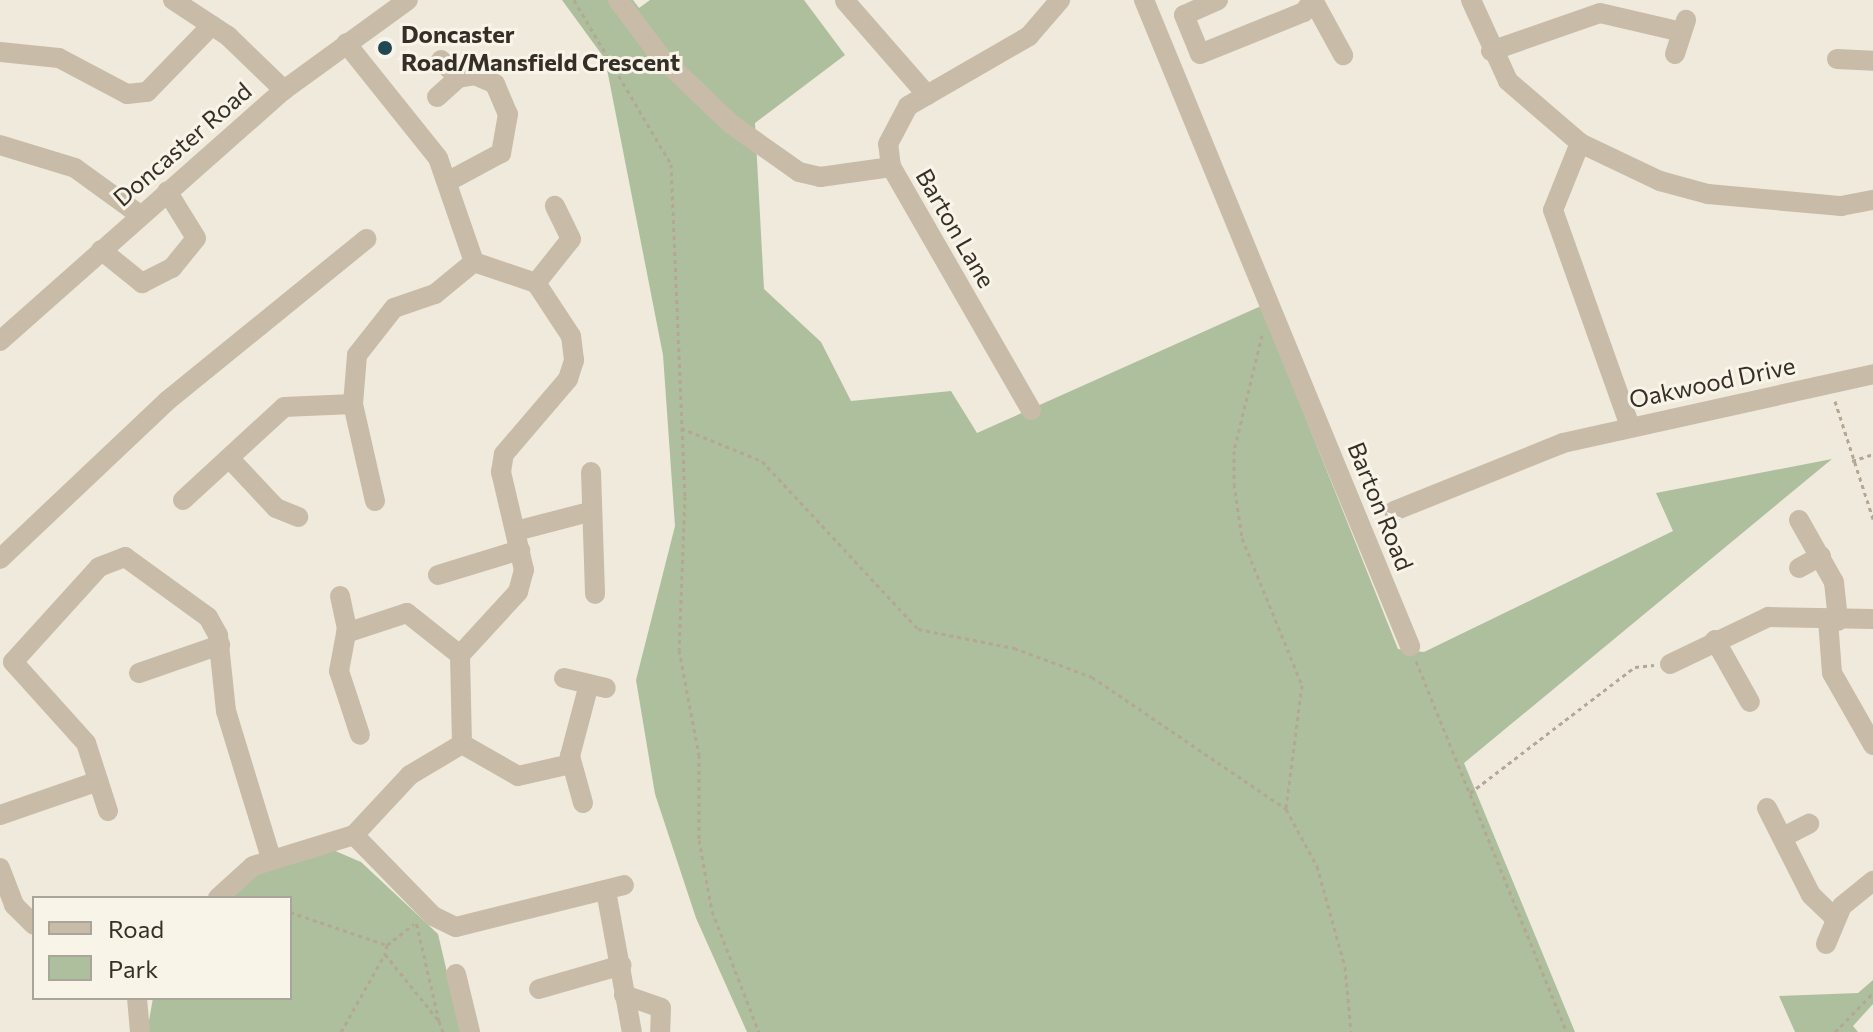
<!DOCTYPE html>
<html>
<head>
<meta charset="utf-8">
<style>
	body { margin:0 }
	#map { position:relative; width:1873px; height:1032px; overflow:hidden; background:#f0eadc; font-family:Commissioner,sans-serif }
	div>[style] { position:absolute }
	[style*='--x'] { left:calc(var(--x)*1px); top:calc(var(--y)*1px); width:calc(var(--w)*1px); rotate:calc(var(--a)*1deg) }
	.green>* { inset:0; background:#aebf9d }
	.path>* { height:3px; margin-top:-1.5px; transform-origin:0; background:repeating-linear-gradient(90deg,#b4a793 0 4px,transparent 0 8px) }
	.minor>* { height:20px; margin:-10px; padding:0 10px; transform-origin:10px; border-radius:10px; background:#c8bca9 }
	.dots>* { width:22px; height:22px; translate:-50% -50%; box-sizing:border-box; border:4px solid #f8f4e8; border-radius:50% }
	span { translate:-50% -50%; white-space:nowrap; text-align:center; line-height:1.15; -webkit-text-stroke:6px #f8f4e8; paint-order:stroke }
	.poi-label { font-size:24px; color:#352f28; font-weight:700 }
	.left { translate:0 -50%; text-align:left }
	.street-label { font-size:24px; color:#352f28 }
	.legend { position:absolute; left:32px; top:896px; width:260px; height:104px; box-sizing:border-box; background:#f8f4e8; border:2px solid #aaa59b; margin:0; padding:10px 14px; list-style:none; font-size:24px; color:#352f28 }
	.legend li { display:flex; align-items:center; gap:16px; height:40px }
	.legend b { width:40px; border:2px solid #aaa59b }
</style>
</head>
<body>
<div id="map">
	<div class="green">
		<i style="clip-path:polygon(562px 0,633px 0,639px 8px,650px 0,804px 0,845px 55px,755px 123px,764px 289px,821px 342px,851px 401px,951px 391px,977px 433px,1261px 306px,1398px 649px,1424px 652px,1673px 531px,1656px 493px,1832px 459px,1464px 763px,1575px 1032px,747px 1032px,696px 918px,655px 794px,636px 680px,675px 526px,663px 355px,605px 59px)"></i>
		<i style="clip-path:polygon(333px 850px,361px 862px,438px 934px,461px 1032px,147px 1032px,153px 998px,290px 998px,290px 898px,227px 898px,249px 875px)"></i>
		<i style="clip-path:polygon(1873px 980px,1873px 1004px,1853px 1026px,1858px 1032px,1795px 1032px,1779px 996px,1858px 993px)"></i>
	</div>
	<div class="path">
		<i style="--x:574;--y:0;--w:191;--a:59.4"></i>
		<i style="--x:671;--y:164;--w:332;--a:87.6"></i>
		<i style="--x:685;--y:496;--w:154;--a:92.2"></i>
		<i style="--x:679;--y:650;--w:107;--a:79.2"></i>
		<i style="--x:699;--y:755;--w:85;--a:90"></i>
		<i style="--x:699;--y:840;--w:72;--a:79.6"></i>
		<i style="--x:712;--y:911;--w:130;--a:68.8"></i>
		<i style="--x:1262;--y:335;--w:119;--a:103.6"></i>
		<i style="--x:1234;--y:451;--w:33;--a:90"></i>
		<i style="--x:1234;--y:484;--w:55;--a:81.6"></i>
		<i style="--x:1242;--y:538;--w:159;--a:67.8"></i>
		<i style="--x:1302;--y:685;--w:125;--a:97.4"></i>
		<i style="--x:1835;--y:401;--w:124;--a:72.1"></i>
		<i style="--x:681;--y:428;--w:87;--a:22.2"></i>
		<i style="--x:762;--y:461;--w:229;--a:47.1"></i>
		<i style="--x:918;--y:629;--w:98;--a:11.2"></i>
		<i style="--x:1014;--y:648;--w:83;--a:20.4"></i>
		<i style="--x:1092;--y:677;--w:235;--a:34.2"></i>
		<i style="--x:1286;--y:809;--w:65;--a:61.5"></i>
		<i style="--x:1317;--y:866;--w:105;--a:74.5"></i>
		<i style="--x:1345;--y:967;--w:65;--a:84.7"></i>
		<i style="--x:1852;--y:461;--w:22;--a:-18"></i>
		<i style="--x:1416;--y:661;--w:401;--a:67.9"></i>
		<i style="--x:1470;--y:793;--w:208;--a:-37.4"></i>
		<i style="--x:1635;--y:667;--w:19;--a:-6"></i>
		<i style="--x:290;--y:912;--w:102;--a:18.8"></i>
		<i style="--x:387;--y:945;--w:9;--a:103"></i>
		<i style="--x:385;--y:954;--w:86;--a:51.1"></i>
		<i style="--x:439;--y:1021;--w:103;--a:-103"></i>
		<i style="--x:387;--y:945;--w:34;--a:-38"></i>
		<i style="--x:439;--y:1021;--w:12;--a:70"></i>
		<i style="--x:341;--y:1032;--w:90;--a:-60.6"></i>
		<i style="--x:1835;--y:1032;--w:54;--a:-45.7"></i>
	</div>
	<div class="minor">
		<i style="--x:173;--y:0;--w:66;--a:33.2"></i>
		<i style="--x:228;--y:36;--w:78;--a:44"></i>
		<i style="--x:618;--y:0;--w:70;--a:53.1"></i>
		<i style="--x:660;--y:56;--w:98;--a:43.8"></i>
		<i style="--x:731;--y:124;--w:83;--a:35.2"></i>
		<i style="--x:799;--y:172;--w:22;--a:13"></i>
		<i style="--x:820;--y:177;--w:72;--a:-8"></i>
		<i style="--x:1144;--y:0;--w:699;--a:67.62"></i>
		<i style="--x:1218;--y:0;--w:37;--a:156"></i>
		<i style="--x:1184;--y:15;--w:42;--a:67.7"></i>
		<i style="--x:1200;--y:54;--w:112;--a:-22"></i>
		<i style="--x:1304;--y:12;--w:15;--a:-53"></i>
		<i style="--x:1313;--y:0;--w:63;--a:61.4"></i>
		<i style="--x:1471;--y:0;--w:89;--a:65.4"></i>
		<i style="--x:1508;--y:81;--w:95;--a:40.7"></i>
		<i style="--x:1580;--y:143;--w:89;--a:25.4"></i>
		<i style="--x:1660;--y:181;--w:50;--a:15.2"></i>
		<i style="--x:1708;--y:194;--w:134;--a:5.2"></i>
		<i style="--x:1841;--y:206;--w:33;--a:-11"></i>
		<i style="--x:845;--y:1;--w:125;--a:48.9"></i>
		<i style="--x:1491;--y:51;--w:115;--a:-19.2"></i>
		<i style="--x:1600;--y:13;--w:84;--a:13"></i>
		<i style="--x:0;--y:52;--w:59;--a:5.8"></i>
		<i style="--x:59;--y:58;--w:77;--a:27.9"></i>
		<i style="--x:127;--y:94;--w:20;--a:-6"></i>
		<i style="--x:147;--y:92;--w:93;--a:-45.9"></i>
		<i style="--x:1675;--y:54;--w:36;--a:-72"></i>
		<i style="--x:1837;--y:59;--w:36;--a:3"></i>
		<i style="--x:441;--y:60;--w:25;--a:47"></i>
		<i style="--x:437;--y:97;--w:28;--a:-42"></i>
		<i style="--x:458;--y:78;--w:17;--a:-10"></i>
		<i style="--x:475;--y:75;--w:22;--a:24"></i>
		<i style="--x:495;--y:84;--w:33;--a:67"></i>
		<i style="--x:508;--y:114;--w:40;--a:100"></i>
		<i style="--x:501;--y:153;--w:61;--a:151.8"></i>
		<i style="--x:1580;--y:143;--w:72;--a:111.9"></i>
		<i style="--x:1553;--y:210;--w:229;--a:70.4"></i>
		<i style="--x:0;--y:145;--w:78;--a:17"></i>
		<i style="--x:75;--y:168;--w:80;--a:35.9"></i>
		<i style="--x:101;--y:250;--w:53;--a:38.8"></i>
		<i style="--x:142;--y:283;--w:34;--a:-27"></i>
		<i style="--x:172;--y:268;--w:38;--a:-51"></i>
		<i style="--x:196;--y:238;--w:55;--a:-121.7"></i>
		<i style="--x:536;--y:283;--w:56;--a:-51.5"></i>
		<i style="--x:571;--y:239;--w:37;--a:-116"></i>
		<i style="--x:0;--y:341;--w:379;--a:-41.5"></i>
		<i style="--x:284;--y:90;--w:153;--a:-36"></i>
		<i style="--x:1031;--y:410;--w:280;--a:-119.9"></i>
		<i style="--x:891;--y:167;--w:23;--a:-97"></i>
		<i style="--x:888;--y:144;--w:43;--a:-62.2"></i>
		<i style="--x:908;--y:106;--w:140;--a:-30"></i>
		<i style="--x:1029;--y:36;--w:48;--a:-49.3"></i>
		<i style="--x:230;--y:459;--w:67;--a:46.8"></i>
		<i style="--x:276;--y:508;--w:24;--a:22"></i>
		<i style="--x:591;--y:472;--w:122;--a:88.1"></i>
		<i style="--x:183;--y:500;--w:137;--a:-42.6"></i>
		<i style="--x:284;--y:407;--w:69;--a:-2.5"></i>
		<i style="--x:375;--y:501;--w:99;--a:-102.8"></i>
		<i style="--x:353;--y:404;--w:49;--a:-85.3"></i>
		<i style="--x:357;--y:355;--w:60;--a:-51.8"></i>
		<i style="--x:394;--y:308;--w:43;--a:-18.9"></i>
		<i style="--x:435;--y:294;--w:50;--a:-39.4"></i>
		<i style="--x:1394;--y:511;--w:182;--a:-21.9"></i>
		<i style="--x:1563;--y:443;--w:318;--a:-12.5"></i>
		<i style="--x:1799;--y:520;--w:71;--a:60.6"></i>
		<i style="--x:1834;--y:582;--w:39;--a:84"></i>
		<i style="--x:516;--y:531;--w:75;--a:-14.6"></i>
		<i style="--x:0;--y:559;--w:230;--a:-43.4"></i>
		<i style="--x:167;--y:401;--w:257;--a:-39.1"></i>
		<i style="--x:1799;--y:568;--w:25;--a:-29"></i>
		<i style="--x:438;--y:575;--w:86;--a:-17"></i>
		<i style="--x:340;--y:596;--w:33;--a:78"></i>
		<i style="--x:347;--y:628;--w:44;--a:100.5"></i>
		<i style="--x:339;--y:671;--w:67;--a:71.8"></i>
		<i style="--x:1828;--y:620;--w:53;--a:85.7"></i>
		<i style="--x:1832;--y:673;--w:83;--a:60.3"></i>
		<i style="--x:346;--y:633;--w:64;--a:-18.2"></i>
		<i style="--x:407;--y:613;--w:68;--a:38.4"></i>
		<i style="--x:1715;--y:640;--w:71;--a:60.6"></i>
		<i style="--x:1670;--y:664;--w:109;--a:-25.6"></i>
		<i style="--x:1768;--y:617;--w:105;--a:1.1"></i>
		<i style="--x:139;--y:673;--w:86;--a:-19.1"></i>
		<i style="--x:564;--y:678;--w:43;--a:13.4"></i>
		<i style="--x:462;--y:744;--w:64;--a:29.7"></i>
		<i style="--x:518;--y:776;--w:54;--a:-12.8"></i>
		<i style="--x:583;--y:803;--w:49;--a:-105.5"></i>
		<i style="--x:570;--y:756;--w:74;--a:-75.2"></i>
		<i style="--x:1767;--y:808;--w:97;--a:63.2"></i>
		<i style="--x:1811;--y:895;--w:33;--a:44"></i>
		<i style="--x:108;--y:811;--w:71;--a:-107.9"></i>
		<i style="--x:86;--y:743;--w:109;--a:-132"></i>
		<i style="--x:13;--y:662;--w:128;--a:-47.8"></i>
		<i style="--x:99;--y:567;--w:28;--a:-21"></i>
		<i style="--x:125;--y:557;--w:102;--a:35.9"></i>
		<i style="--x:208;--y:617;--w:21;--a:61"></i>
		<i style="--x:218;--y:635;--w:76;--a:84"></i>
		<i style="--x:226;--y:711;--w:154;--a:73"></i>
		<i style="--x:0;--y:815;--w:104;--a:-19.1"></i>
		<i style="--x:354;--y:835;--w:113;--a:45.7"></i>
		<i style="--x:433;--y:916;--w:25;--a:26"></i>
		<i style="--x:456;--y:927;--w:173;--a:-14"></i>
		<i style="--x:1787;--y:835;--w:25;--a:-27"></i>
		<i style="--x:0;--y:868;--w:40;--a:69"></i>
		<i style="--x:14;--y:905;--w:28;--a:45"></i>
		<i style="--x:606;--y:891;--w:143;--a:79.6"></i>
		<i style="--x:218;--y:898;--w:47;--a:-42.4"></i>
		<i style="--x:253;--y:866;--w:106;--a:-17.1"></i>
		<i style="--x:354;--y:835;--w:82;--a:-47"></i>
		<i style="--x:410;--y:775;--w:61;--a:-30.8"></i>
		<i style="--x:462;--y:744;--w:89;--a:-91.3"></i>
		<i style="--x:460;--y:655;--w:86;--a:-47.4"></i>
		<i style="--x:518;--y:592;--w:23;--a:-75"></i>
		<i style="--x:524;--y:570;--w:101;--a:-103.2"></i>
		<i style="--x:501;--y:472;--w:18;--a:-81"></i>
		<i style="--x:504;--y:454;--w:99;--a:-49.5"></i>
		<i style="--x:568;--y:379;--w:20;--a:-72"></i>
		<i style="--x:574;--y:360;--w:24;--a:-97"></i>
		<i style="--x:571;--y:336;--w:64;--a:-123.4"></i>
		<i style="--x:536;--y:283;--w:65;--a:-161.3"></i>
		<i style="--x:474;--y:262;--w:110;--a:-109.1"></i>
		<i style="--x:438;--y:158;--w:147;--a:-128.7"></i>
		<i style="--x:1826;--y:944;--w:41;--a:-67.2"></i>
		<i style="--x:1842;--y:906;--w:40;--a:-39"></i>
		<i style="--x:456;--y:974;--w:60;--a:76.4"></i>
		<i style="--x:539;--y:989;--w:86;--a:-16.1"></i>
		<i style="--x:624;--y:995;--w:39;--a:19"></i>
		<i style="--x:661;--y:1008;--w:24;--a:92"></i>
		<i style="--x:137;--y:998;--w:34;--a:85"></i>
	</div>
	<div class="dots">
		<i style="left:385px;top:48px;background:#204854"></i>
	</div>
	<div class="poi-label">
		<span class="left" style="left:401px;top:48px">Doncaster<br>Road/Mansfield Crescent</span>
	</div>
	<div class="street-label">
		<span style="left:182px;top:144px;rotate:-41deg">Doncaster Road</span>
		<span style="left:956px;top:228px;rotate:60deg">Barton Lane</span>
		<span style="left:1712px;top:382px;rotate:-12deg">Oakwood Drive</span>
		<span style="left:1381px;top:506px;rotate:68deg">Barton Road</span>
	</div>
	<ul class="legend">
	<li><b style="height:10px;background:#c8bca9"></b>Road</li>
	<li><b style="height:22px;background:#aebf9d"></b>Park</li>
	</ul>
</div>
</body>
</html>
